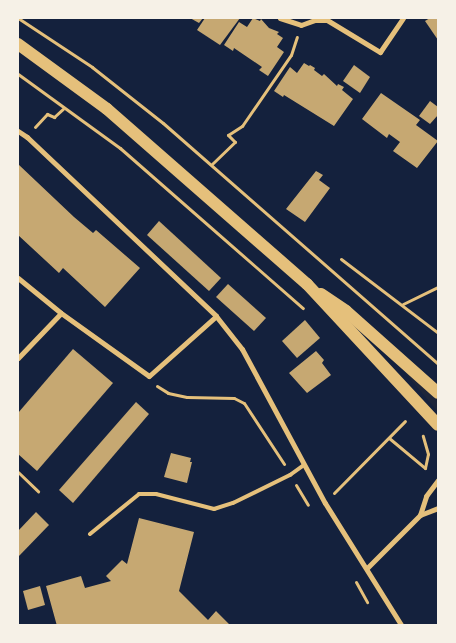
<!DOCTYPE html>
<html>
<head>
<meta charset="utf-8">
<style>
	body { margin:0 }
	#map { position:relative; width:456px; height:643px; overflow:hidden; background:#14213d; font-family:Bitter,serif }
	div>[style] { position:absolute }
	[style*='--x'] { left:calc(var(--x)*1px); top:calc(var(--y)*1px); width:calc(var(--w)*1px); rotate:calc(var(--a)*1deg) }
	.green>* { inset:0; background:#1d2539 }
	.building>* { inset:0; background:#c6a872 }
	.path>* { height:3px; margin:-1.5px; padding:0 1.5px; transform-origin:1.5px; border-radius:1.5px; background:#e5c07b }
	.service>* { height:4px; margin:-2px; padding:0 2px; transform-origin:2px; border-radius:2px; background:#e5c07b }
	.minor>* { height:5px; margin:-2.5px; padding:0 2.5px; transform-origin:2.5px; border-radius:2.5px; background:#e5c07b }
	.primary>* { height:12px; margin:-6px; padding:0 6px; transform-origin:6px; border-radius:6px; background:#e5c07b }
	span { translate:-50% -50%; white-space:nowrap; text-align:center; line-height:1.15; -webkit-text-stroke:4px #f6f1e7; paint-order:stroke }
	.frame { position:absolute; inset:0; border:19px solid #f6f1e7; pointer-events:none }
</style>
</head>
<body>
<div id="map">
	<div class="green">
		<i style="clip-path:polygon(406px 371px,438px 398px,438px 412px,406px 374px)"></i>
	</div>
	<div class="building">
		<i style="clip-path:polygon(190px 18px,203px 18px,199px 23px)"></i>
		<i style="clip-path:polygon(205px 18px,240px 18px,220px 45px,197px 30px)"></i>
		<i style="clip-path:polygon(253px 18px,260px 21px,261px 19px,269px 28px,279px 32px,277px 34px,283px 38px,277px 47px,284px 52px,268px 76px,259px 70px,262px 67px,234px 48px,233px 51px,224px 45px,239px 22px,247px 27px)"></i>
		<i style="clip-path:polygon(430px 18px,438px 18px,438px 40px,425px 21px)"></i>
		<i style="clip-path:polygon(304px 63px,309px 66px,310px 65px,315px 68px,314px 70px,322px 76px,324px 74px,337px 86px,338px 84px,344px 87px,342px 90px,353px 99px,334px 126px,284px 95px,283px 97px,274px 91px,290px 67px,297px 73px)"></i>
		<i style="clip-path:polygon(354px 65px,370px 77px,360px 93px,343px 81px)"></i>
		<i style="clip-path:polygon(381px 93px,420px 120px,416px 125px,438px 141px,417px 168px,393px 151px,400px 142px,389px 134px,387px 138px,362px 119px)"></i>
		<i style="clip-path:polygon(430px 101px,438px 107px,438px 115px,430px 124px,419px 116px)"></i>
		<i style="clip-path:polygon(18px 164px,74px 217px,93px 233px,96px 230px,140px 268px,105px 307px,63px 268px,59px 273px,18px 235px)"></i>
		<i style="clip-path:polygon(316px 171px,323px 175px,319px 180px,330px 188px,305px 222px,286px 209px)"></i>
		<i style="clip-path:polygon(159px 221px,221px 278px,209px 291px,147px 235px)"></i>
		<i style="clip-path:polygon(228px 284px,266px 318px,254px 331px,216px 297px)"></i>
		<i style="clip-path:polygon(305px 320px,320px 338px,297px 358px,282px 341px)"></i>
		<i style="clip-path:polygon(73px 349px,113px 383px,37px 471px,18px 454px,18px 413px)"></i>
		<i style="clip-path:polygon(316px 351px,324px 360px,322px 363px,331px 375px,307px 393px,289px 373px)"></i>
		<i style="clip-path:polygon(136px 402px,149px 414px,73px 503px,59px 490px)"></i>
		<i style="clip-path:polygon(171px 453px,191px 458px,190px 462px,192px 462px,187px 483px,164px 477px)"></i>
		<i style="clip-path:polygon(36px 512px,49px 525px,18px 557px,18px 531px)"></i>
		<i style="clip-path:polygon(139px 518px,194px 532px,179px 591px,208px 620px,216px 611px,231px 626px,57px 626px,46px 586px,81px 576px,85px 588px,111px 581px,106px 576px,122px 560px,127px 564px)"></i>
		<i style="clip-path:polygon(40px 586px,45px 605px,28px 610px,23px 591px)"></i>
	</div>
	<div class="path">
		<i style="--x:18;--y:18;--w:89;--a:33.5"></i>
		<i style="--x:92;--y:67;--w:90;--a:38.3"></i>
		<i style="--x:163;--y:123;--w:366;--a:41.2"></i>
		<i style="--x:18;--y:74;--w:126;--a:36"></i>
		<i style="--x:120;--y:148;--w:243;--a:41.2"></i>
		<i style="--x:35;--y:127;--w:18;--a:-47"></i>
		<i style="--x:47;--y:114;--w:8;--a:23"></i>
		<i style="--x:54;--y:117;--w:12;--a:-42"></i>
		<i style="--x:212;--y:164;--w:32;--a:-44"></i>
		<i style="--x:235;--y:142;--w:10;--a:-135"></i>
		<i style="--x:228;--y:135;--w:17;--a:-33"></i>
		<i style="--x:242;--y:126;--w:86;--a:-55.4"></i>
		<i style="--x:291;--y:55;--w:19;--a:-72"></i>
		<i style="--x:341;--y:259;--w:122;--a:37.3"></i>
		<i style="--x:403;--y:304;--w:39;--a:-26"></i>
		<i style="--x:157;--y:386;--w:13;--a:32"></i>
		<i style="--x:168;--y:393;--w:19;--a:12"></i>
		<i style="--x:187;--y:397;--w:47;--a:1.2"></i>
		<i style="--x:234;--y:398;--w:11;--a:27"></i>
		<i style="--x:244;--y:403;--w:73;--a:56.7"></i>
		<i style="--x:389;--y:438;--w:47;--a:39.8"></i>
		<i style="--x:425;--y:468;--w:14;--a:-78"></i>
		<i style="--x:428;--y:454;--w:19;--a:-106"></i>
		<i style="--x:18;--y:472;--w:28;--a:44"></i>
		<i style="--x:296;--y:485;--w:23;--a:59"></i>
		<i style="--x:334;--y:493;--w:101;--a:-45.4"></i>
		<i style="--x:356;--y:582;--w:23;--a:61"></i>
	</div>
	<div class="service">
		<i style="--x:90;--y:534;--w:63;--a:-39.2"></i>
		<i style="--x:139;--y:494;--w:17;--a:0"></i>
		<i style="--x:156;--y:494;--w:60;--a:14.5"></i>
		<i style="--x:214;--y:509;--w:20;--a:-18"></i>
		<i style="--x:233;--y:503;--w:64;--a:-26.2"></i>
		<i style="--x:290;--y:475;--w:17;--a:-36"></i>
	</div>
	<div class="minor">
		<i style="--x:280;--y:18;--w:22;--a:18"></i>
		<i style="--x:301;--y:25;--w:15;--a:-20"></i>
		<i style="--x:315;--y:20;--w:12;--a:0"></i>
		<i style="--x:327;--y:20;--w:62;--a:31.1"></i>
		<i style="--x:380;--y:52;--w:41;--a:-55.9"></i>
		<i style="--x:18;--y:131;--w:11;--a:34"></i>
		<i style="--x:27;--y:137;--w:260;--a:43.4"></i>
		<i style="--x:216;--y:316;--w:42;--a:51.8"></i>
		<i style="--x:242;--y:349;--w:175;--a:61.7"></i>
		<i style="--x:325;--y:503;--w:145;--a:58"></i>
		<i style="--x:18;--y:278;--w:55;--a:39.1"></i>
		<i style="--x:61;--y:313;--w:108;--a:35.6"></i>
		<i style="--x:149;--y:376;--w:90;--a:-41.8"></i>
		<i style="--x:18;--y:358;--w:62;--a:-46.3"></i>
		<i style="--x:420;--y:515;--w:20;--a:-72"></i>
		<i style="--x:426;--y:496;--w:20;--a:-53"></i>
		<i style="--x:367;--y:568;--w:75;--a:-45"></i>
		<i style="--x:420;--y:515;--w:19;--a:-21"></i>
	</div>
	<div class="primary">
		<i style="--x:18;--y:44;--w:110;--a:36.1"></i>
		<i style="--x:107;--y:109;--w:266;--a:41.2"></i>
		<i style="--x:307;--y:284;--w:192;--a:47.1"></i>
		<i style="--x:321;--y:294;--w:30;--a:34"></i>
		<i style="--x:346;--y:311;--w:123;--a:41.7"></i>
	</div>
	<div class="frame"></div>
</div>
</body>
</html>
